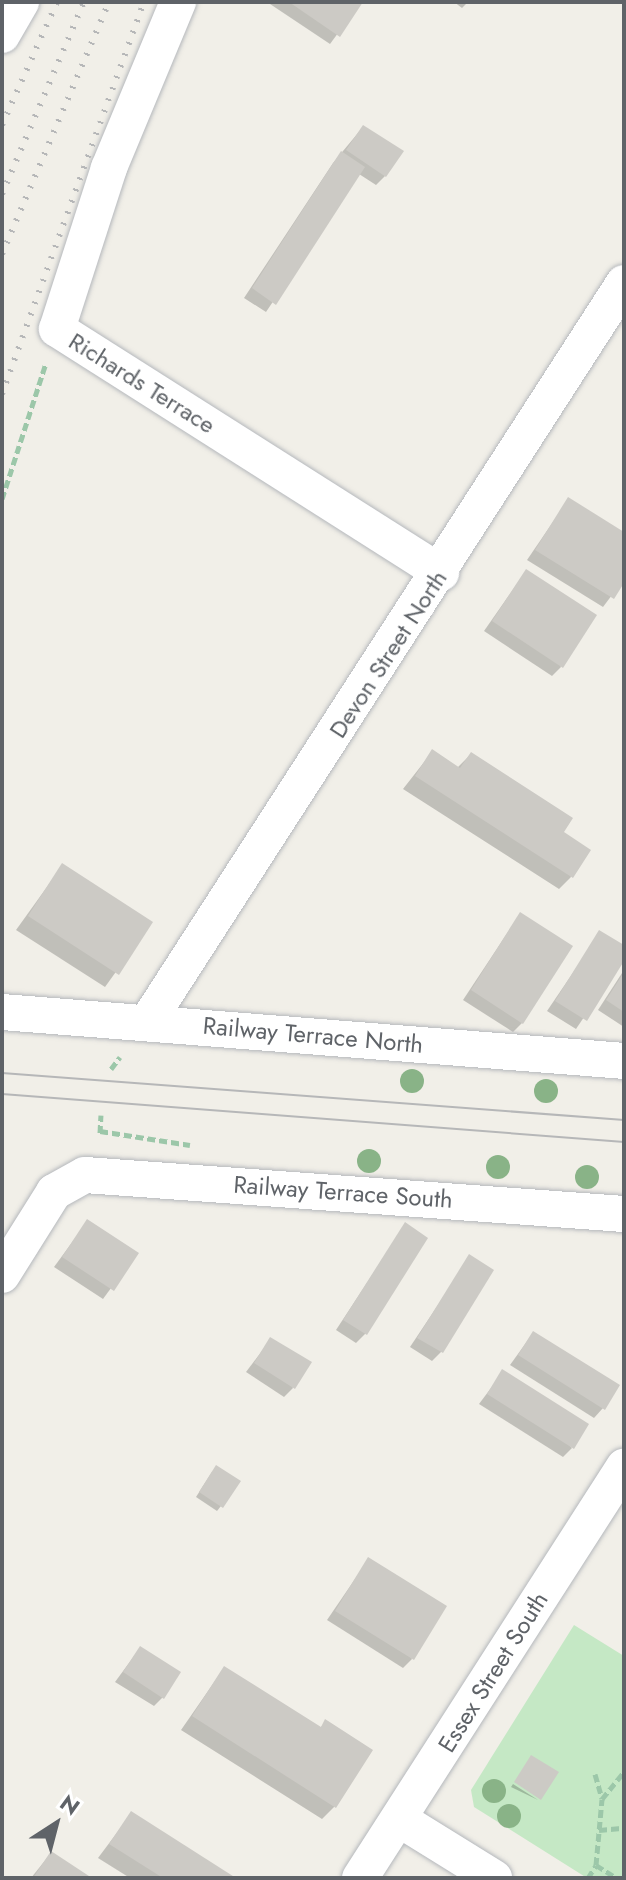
<!DOCTYPE html>
<html>
<head>
<meta charset="utf-8">
<style>
	body { margin:0 }
	#map { position:relative; width:626px; height:1880px; overflow:hidden; background:#f1efe8; font-family:Jost,sans-serif }
	div>[style] { position:absolute }
	[style*='--x'] { left:calc(var(--x)*1px); top:calc(var(--y)*1px); width:calc(var(--w)*1px); rotate:calc(var(--a)*1deg) }
	.green>* { inset:0; background:#c5e8c5 }
	.shadow>* { inset:0; background:#0003 }
	.building>* { inset:0; background:#cccac5 }
	.path>* { height:5px; margin-top:-2.5px; transform-origin:0; background:repeating-linear-gradient(90deg,#9cc7a9 0 8px,transparent 0 12px) }
	.roads { filter:drop-shadow(0 0 2px #b5b8bc) drop-shadow(0 0 2px #b5b8bc) }
	.minor>* { height:36px; margin:-18px; padding:0 18px; transform-origin:18px; border-radius:18px; background:#fff }
	.tram>* { height:2px; margin:-1px; padding:0 1px; transform-origin:1px; border-radius:1px; background:#b6b7b8 }
	.rail>* { height:6px; margin-top:-3px; transform-origin:0; background:repeating-linear-gradient(90deg,#b6b7b8 0 2px,transparent 0 12px) }
	.trees>* { width:24px; height:24px; margin:-12px; border-radius:50%; background:#89b387 }
	span { translate:-50% -50%; white-space:nowrap; text-align:center; line-height:1.15; -webkit-text-stroke:6px #fff; paint-order:stroke }
	.street-label { font-size:24px; color:#5f6368 }
	.frame { position:absolute; inset:0; border:4px solid #5f6368; pointer-events:none }
	.north { position:absolute; left:16px; top:1784px; width:80px; height:80px; -webkit-text-stroke:6px #fff; paint-order:stroke; rotate:36deg; font-size:22px; font-weight:700; line-height:32px; text-align:center; color:#5f6368 }
	.north::after { content:''; display:block; margin:auto; width:28px; height:36px; background:#5f6368; clip-path:polygon(50% 0,100% 100%,50% 72%,0 100%) }
</style>
</head>
<body>
<div id="map">
	<div class="green">
		<i style="clip-path:polygon(574px 1625px,624px 1656px,624px 1878px,587px 1878px,474px 1807px,471px 1790px)"></i>
	</div>
	<div class="shadow">
		<i style="clip-path:polygon(267px 2px,361px 2px,330px 44px)"></i>
		<i style="clip-path:polygon(454px 2px,468px 2px,462px 8px)"></i>
		<i style="clip-path:polygon(363px 127px,385px 176px,376px 185px,359px 174px,266px 312px,244px 298px,333px 163px)"></i>
		<i style="clip-path:polygon(568px 500px,624px 534px,624px 579px,603px 607px,527px 560px)"></i>
		<i style="clip-path:polygon(526px 571px,561px 667px,552px 676px,484px 631px)"></i>
		<i style="clip-path:polygon(432px 752px,457px 768px,471px 754px,561px 833px,571px 877px,559px 889px,403px 789px)"></i>
		<i style="clip-path:polygon(62px 866px,151px 923px,105px 987px,16px 930px)"></i>
		<i style="clip-path:polygon(520px 914px,522px 1023px,513px 1032px,463px 1000px)"></i>
		<i style="clip-path:polygon(600px 933px,624px 947px,624px 958px,576px 1029px,547px 1011px)"></i>
		<i style="clip-path:polygon(624px 970px,624px 1027px,598px 1010px)"></i>
		<i style="clip-path:polygon(87px 1222px,136px 1254px,103px 1299px,54px 1267px)"></i>
		<i style="clip-path:polygon(405px 1225px,365px 1334px,356px 1343px,336px 1330px)"></i>
		<i style="clip-path:polygon(470px 1257px,441px 1352px,432px 1361px,410px 1347px)"></i>
		<i style="clip-path:polygon(533px 1333px,603px 1408px,594px 1418px,510px 1365px)"></i>
		<i style="clip-path:polygon(271px 1339px,293px 1388px,284px 1397px,246px 1372px)"></i>
		<i style="clip-path:polygon(503px 1372px,572px 1448px,563px 1457px,479px 1404px)"></i>
		<i style="clip-path:polygon(212px 1472px,221px 1506px,217px 1511px,196px 1497px)"></i>
		<i style="clip-path:polygon(368px 1560px,412px 1659px,403px 1668px,327px 1620px)"></i>
		<i style="clip-path:polygon(140px 1648px,163px 1697px,154px 1706px,115px 1682px)"></i>
		<i style="clip-path:polygon(224px 1668px,319px 1729px,326px 1722px,335px 1806px,322px 1819px,181px 1730px)"></i>
		<i style="clip-path:polygon(513px 1784px,538px 1800px,511px 1787px)"></i>
		<i style="clip-path:polygon(131px 1814px,232px 1878px,130px 1878px,98px 1858px)"></i>
		<i style="clip-path:polygon(51px 1853px,89px 1878px,31px 1878px)"></i>
	</div>
	<div class="building">
		<i style="clip-path:polygon(289px 2px,363px 2px,340px 37px)"></i>
		<i style="clip-path:polygon(363px 125px,404px 151px,386px 177px,346px 150px)"></i>
		<i style="clip-path:polygon(341px 151px,365px 167px,276px 305px,252px 288px)"></i>
		<i style="clip-path:polygon(568px 497px,624px 532px,624px 583px,614px 599px,535px 550px)"></i>
		<i style="clip-path:polygon(526px 569px,597px 615px,563px 668px,492px 621px)"></i>
		<i style="clip-path:polygon(432px 749px,460px 768px,471px 752px,573px 818px,564px 832px,591px 850px,573px 878px,415px 776px)"></i>
		<i style="clip-path:polygon(62px 863px,153px 922px,119px 975px,28px 916px)"></i>
		<i style="clip-path:polygon(520px 912px,573px 946px,523px 1024px,471px 990px)"></i>
		<i style="clip-path:polygon(599px 930px,624px 945px,624px 961px,587px 1021px,555px 1001px)"></i>
		<i style="clip-path:polygon(624px 972px,624px 1012px,606px 1000px)"></i>
		<i style="clip-path:polygon(87px 1219px,139px 1253px,114px 1291px,62px 1257px)"></i>
		<i style="clip-path:polygon(405px 1222px,428px 1238px,367px 1335px,343px 1320px)"></i>
		<i style="clip-path:polygon(469px 1254px,494px 1270px,443px 1353px,417px 1338px)"></i>
		<i style="clip-path:polygon(533px 1331px,620px 1385px,605px 1410px,518px 1355px)"></i>
		<i style="clip-path:polygon(270px 1337px,312px 1362px,295px 1389px,254px 1363px)"></i>
		<i style="clip-path:polygon(502px 1369px,589px 1424px,574px 1449px,487px 1394px)"></i>
		<i style="clip-path:polygon(216px 1465px,241px 1481px,223px 1508px,199px 1492px)"></i>
		<i style="clip-path:polygon(368px 1557px,447px 1606px,414px 1660px,335px 1611px)"></i>
		<i style="clip-path:polygon(140px 1646px,181px 1672px,164px 1699px,123px 1672px)"></i>
		<i style="clip-path:polygon(224px 1666px,321px 1727px,325px 1719px,373px 1750px,336px 1808px,192px 1716px)"></i>
		<i style="clip-path:polygon(531px 1755px,559px 1772px,541px 1800px,514px 1782px)"></i>
		<i style="clip-path:polygon(131px 1811px,236px 1878px,163px 1878px,109px 1844px)"></i>
		<i style="clip-path:polygon(51px 1851px,92px 1878px,33px 1878px)"></i>
	</div>
	<div class="path">
		<i style="--x:2;--y:499;--w:143;--a:-72.1"></i>
		<i style="--x:111;--y:1069;--w:15;--a:-53"></i>
		<i style="--x:100;--y:1131;--w:91;--a:8.8"></i>
		<i style="--x:100;--y:1133;--w:18;--a:-87"></i>
		<i style="--x:595;--y:1774;--w:25;--a:74"></i>
		<i style="--x:599;--y:1830;--w:25;--a:-5"></i>
		<i style="--x:596;--y:1865;--w:25;--a:32"></i>
		<i style="--x:588;--y:1878;--w:15;--a:-58"></i>
		<i style="--x:596;--y:1865;--w:66;--a:-84.8"></i>
		<i style="--x:602;--y:1799;--w:35;--a:-51"></i>
	</div>
	<div class="roads">
		<div class="minor">
			<i style="--x:178;--y:2;--w:180;--a:112.6"></i>
			<i style="--x:109;--y:168;--w:169;--a:107.9"></i>
			<i style="--x:57;--y:329;--w:455;--a:32.4"></i>
			<i style="--x:2;--y:35;--w:38;--a:-60"></i>
			<i style="--x:2;--y:1012;--w:624;--a:4.5"></i>
			<i style="--x:148;--y:1021;--w:878;--a:-57.18"></i>
			<i style="--x:2;--y:1275;--w:98;--a:-57.9"></i>
			<i style="--x:54;--y:1192;--w:35;--a:-29"></i>
			<i style="--x:85;--y:1175;--w:540;--a:4.14"></i>
			<i style="--x:399;--y:1819;--w:112;--a:31.8"></i>
			<i style="--x:360;--y:1878;--w:489;--a:-57.3"></i>
		</div>
	</div>
	<div class="tram">
		<i style="--x:2;--y:1073;--w:624;--a:4.32"></i>
		<i style="--x:2;--y:1094;--w:624;--a:4.41"></i>
	</div>
	<div class="rail">
		<i style="--x:2;--y:125;--w:135;--a:-65.9"></i>
		<i style="--x:2;--y:194;--w:209;--a:-66.9"></i>
		<i style="--x:2;--y:254;--w:274;--a:-67"></i>
		<i style="--x:2;--y:394;--w:417;--a:-70.1"></i>
	</div>
	<div class="trees">
		<i style="left:412px;top:1081px"></i>
		<i style="left:546px;top:1091px"></i>
		<i style="left:369px;top:1161px"></i>
		<i style="left:498px;top:1167px"></i>
		<i style="left:587px;top:1177px"></i>
		<i style="left:494px;top:1791px"></i>
		<i style="left:509px;top:1816px"></i>
	</div>
	<div class="street-label">
		<span style="left:142px;top:383px;rotate:32deg">Richards Terrace</span>
		<span style="left:388px;top:654px;rotate:-57deg">Devon Street North</span>
		<span style="left:313px;top:1035px;rotate:5deg">Railway Terrace North</span>
		<span style="left:343px;top:1192px;rotate:4deg">Railway Terrace South</span>
		<span style="left:493px;top:1672px;rotate:-58deg">Essex Street South</span>
	</div>
	<div class="frame"></div>
	<div class="north">N</div>
</div>
</body>
</html>
